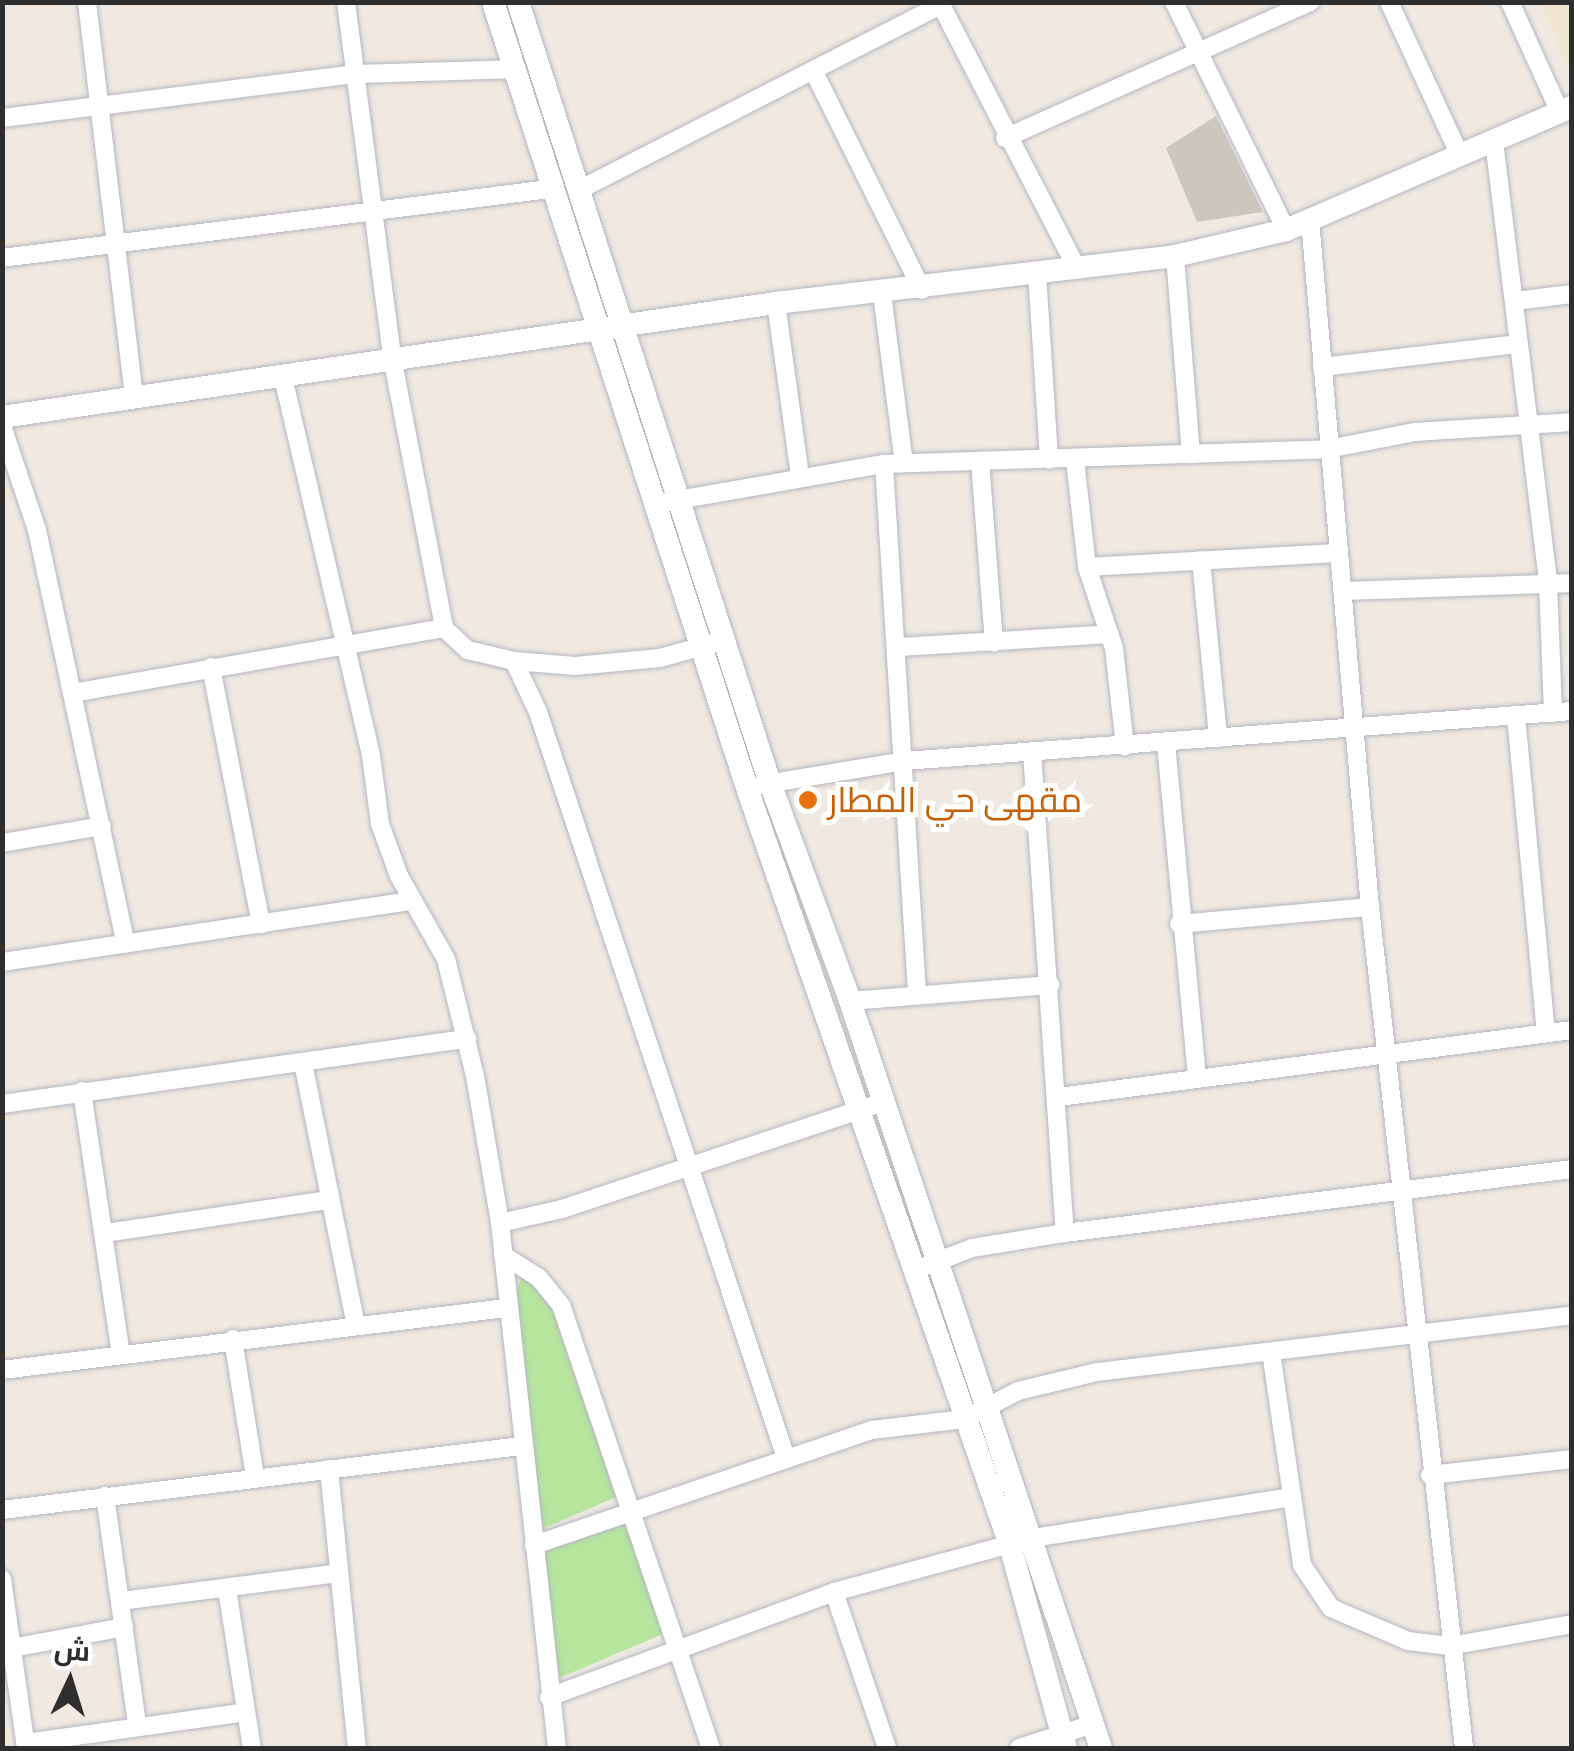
<!DOCTYPE html>
<html>
<head>
<meta charset="utf-8">
<style>
	body { margin:0 }
	#map { position:relative; width:1574px; height:1751px; overflow:hidden; background:#efe9e1; font-family:"Fira Sans Condensed",Cairo,sans-serif }
	div>[style] { position:absolute }
	[style*='--x'] { left:calc(var(--x)*1px); top:calc(var(--y)*1px); width:calc(var(--w)*1px); rotate:calc(var(--a)*1deg) }
	.education>* { inset:0; background:#f0e6d1 }
	.green>* { inset:0; background:#b6e59e }
	.building>* { inset:0; background:#cbc7bf }
	.roads { filter:drop-shadow(0 0 2px #b4b7c1) drop-shadow(0 0 2px #b4b7c1) }
	.street>* { height:18px; margin:-9px; padding:0 9px; transform-origin:9px; border-radius:9px; background:#fff }
	.secondary>* { height:22px; margin:-11px; padding:0 11px; transform-origin:11px; border-radius:11px; background:#fff }
	.dots>* { width:28px; height:28px; translate:-50% -50%; box-sizing:border-box; border:5px solid #fff; border-radius:50% }
	span { translate:-50% -50%; white-space:nowrap; text-align:center; line-height:1.15; -webkit-text-stroke:10px #fff; paint-order:stroke }
	.food-label { font-size:35px; color:#c56008 }
	.left { translate:0 -50%; text-align:left }
	.frame { position:absolute; inset:0; border:5px solid #2e2e2e; pointer-events:none }
	.north { position:absolute; left:20px; top:1631px; width:100px; height:100px; -webkit-text-stroke:8px #fff; paint-order:stroke; rotate:4deg; font-size:28px; font-weight:700; line-height:40px; text-align:center; color:#2e2e2e }
	.north::after { content:''; display:block; margin:auto; width:35px; height:45px; background:#2e2e2e; clip-path:polygon(50% 0,100% 100%,50% 72%,0 100%) }
</style>
</head>
<body>
<div id="map">
	<div class="education">
		<i style="clip-path:polygon(1539px 3px,1571px 3px,1571px 73px)"></i>
	</div>
	<div class="green">
		<i style="clip-path:polygon(522px 1276px,542px 1289px,558px 1318px,616px 1497px,542px 1529px,516px 1292px)"></i>
		<i style="clip-path:polygon(625px 1516px,663px 1634px,559px 1678px,544px 1546px)"></i>
	</div>
	<div class="building">
		<i style="clip-path:polygon(1216px 116px,1263px 212px,1197px 222px,1166px 148px)"></i>
	</div>
	<div class="roads">
		<div class="street">
			<i style="--x:87;--y:2;--w:399;--a:83.2"></i>
			<i style="--x:346;--y:2;--w:363;--a:82.6"></i>
			<i style="--x:393;--y:362;--w:271;--a:79.1"></i>
			<i style="--x:444;--y:628;--w:33;--a:43"></i>
			<i style="--x:468;--y:650;--w:47;--a:13.4"></i>
			<i style="--x:514;--y:661;--w:56;--a:64.8"></i>
			<i style="--x:538;--y:712;--w:786;--a:71.61"></i>
			<i style="--x:1174;--y:2;--w:254;--a:63.8"></i>
			<i style="--x:1389;--y:2;--w:170;--a:65.2"></i>
			<i style="--x:1510;--y:2;--w:121;--a:65.6"></i>
			<i style="--x:814;--y:72;--w:243;--a:63.6"></i>
			<i style="--x:2;--y:118;--w:357;--a:-7.1"></i>
			<i style="--x:356;--y:74;--w:158;--a:-1.8"></i>
			<i style="--x:1005;--y:138;--w:334;--a:-24"></i>
			<i style="--x:1494;--y:141;--w:444;--a:83"></i>
			<i style="--x:1548;--y:582;--w:131;--a:87.8"></i>
			<i style="--x:577;--y:191;--w:409;--a:-27.1"></i>
			<i style="--x:941;--y:5;--w:296;--a:62.7"></i>
			<i style="--x:1310;--y:220;--w:690;--a:85.01"></i>
			<i style="--x:1370;--y:907;--w:846;--a:83.62"></i>
			<i style="--x:1175;--y:256;--w:199;--a:85.4"></i>
			<i style="--x:2;--y:258;--w:552;--a:-7.18"></i>
			<i style="--x:1037;--y:273;--w:187;--a:86.3"></i>
			<i style="--x:882;--y:294;--w:170;--a:82.6"></i>
			<i style="--x:1515;--y:301;--w:57;--a:-7"></i>
			<i style="--x:776;--y:303;--w:174;--a:82.1"></i>
			<i style="--x:1322;--y:367;--w:198;--a:-6.7"></i>
			<i style="--x:283;--y:377;--w:388;--a:76.9"></i>
			<i style="--x:371;--y:755;--w:70;--a:82.6"></i>
			<i style="--x:380;--y:824;--w:55;--a:69.9"></i>
			<i style="--x:399;--y:876;--w:95;--a:60.5"></i>
			<i style="--x:446;--y:959;--w:121;--a:76.1"></i>
			<i style="--x:475;--y:1076;--w:149;--a:80.3"></i>
			<i style="--x:500;--y:1223;--w:528;--a:83.8"></i>
			<i style="--x:2;--y:426;--w:110;--a:71.4"></i>
			<i style="--x:37;--y:530;--w:423;--a:77.9"></i>
			<i style="--x:1075;--y:460;--w:108;--a:83.6"></i>
			<i style="--x:1087;--y:567;--w:85;--a:71.6"></i>
			<i style="--x:1114;--y:648;--w:99;--a:83.6"></i>
			<i style="--x:980;--y:461;--w:182;--a:85.6"></i>
			<i style="--x:884;--y:464;--w:530;--a:86.43"></i>
			<i style="--x:666;--y:502;--w:221;--a:-9.9"></i>
			<i style="--x:884;--y:464;--w:444;--a:-1.9"></i>
			<i style="--x:1328;--y:449;--w:89;--a:-11.1"></i>
			<i style="--x:1415;--y:432;--w:157;--a:-3.6"></i>
			<i style="--x:1201;--y:560;--w:179;--a:84.5"></i>
			<i style="--x:1087;--y:567;--w:250;--a:-3.2"></i>
			<i style="--x:1347;--y:591;--w:225;--a:-2"></i>
			<i style="--x:900;--y:647;--w:210;--a:-3.5"></i>
			<i style="--x:514;--y:661;--w:61;--a:4.7"></i>
			<i style="--x:575;--y:666;--w:85;--a:-5.4"></i>
			<i style="--x:660;--y:658;--w:53;--a:-15.4"></i>
			<i style="--x:211;--y:667;--w:262;--a:79"></i>
			<i style="--x:72;--y:693;--w:378;--a:-9.9"></i>
			<i style="--x:1516;--y:716;--w:318;--a:84.6"></i>
			<i style="--x:1166;--y:743;--w:336;--a:84.7"></i>
			<i style="--x:1032;--y:752;--w:482;--a:86.1"></i>
			<i style="--x:761;--y:785;--w:145;--a:-9.5"></i>
			<i style="--x:904;--y:761;--w:670;--a:-4.28"></i>
			<i style="--x:2;--y:843;--w:101;--a:-9.6"></i>
			<i style="--x:1179;--y:924;--w:192;--a:-5.1"></i>
			<i style="--x:2;--y:962;--w:415;--a:-8.5"></i>
			<i style="--x:850;--y:1001;--w:201;--a:-4.6"></i>
			<i style="--x:303;--y:1063;--w:267;--a:78.6"></i>
			<i style="--x:82;--y:1091;--w:266;--a:81.6"></i>
			<i style="--x:1059;--y:1097;--w:517;--a:-7.44"></i>
			<i style="--x:2;--y:1104;--w:470;--a:-8"></i>
			<i style="--x:500;--y:1223;--w:64;--a:-12.7"></i>
			<i style="--x:562;--y:1209;--w:339;--a:-18.4"></i>
			<i style="--x:105;--y:1233;--w:226;--a:-8.4"></i>
			<i style="--x:503;--y:1255;--w:43;--a:32.6"></i>
			<i style="--x:539;--y:1278;--w:35;--a:51"></i>
			<i style="--x:561;--y:1305;--w:468;--a:71.3"></i>
			<i style="--x:928;--y:1265;--w:47;--a:-21.1"></i>
			<i style="--x:972;--y:1248;--w:94;--a:-9.2"></i>
			<i style="--x:1065;--y:1233;--w:511;--a:-7.19"></i>
			<i style="--x:233;--y:1339;--w:139;--a:80.9"></i>
			<i style="--x:1271;--y:1352;--w:215;--a:81.7"></i>
			<i style="--x:1302;--y:1565;--w:52;--a:56"></i>
			<i style="--x:1331;--y:1608;--w:84;--a:23.2"></i>
			<i style="--x:1408;--y:1641;--w:42;--a:6.8"></i>
			<i style="--x:1450;--y:1646;--w:124;--a:-10.2"></i>
			<i style="--x:2;--y:1370;--w:508;--a:-7.01"></i>
			<i style="--x:329;--y:1469;--w:280;--a:84.3"></i>
			<i style="--x:1430;--y:1475;--w:143;--a:-6.4"></i>
			<i style="--x:105;--y:1496;--w:231;--a:82"></i>
			<i style="--x:2;--y:1510;--w:523;--a:-7.03"></i>
			<i style="--x:534;--y:1545;--w:357;--a:-18.8"></i>
			<i style="--x:872;--y:1430;--w:93;--a:-6.8"></i>
			<i style="--x:964;--y:1419;--w:61;--a:-27.4"></i>
			<i style="--x:1018;--y:1391;--w:81;--a:-13.5"></i>
			<i style="--x:1097;--y:1372;--w:478;--a:-6.8"></i>
			<i style="--x:2;--y:1579;--w:171;--a:81.9"></i>
			<i style="--x:227;--y:1589;--w:161;--a:81.1"></i>
			<i style="--x:834;--y:1592;--w:165;--a:71.2"></i>
			<i style="--x:121;--y:1601;--w:220;--a:-7.3"></i>
			<i style="--x:12;--y:1648;--w:114;--a:-10.6"></i>
			<i style="--x:549;--y:1697;--w:304;--a:-20.2"></i>
			<i style="--x:834;--y:1592;--w:206;--a:-15.2"></i>
			<i style="--x:1033;--y:1538;--w:261;--a:-9"></i>
			<i style="--x:26;--y:1743;--w:222;--a:-8"></i>
			<i style="--x:1019;--y:1748;--w:78;--a:-18"></i>
		</div>
		<div class="secondary">
			<i style="--x:493;--y:2;--w:826;--a:72.09"></i>
			<i style="--x:747;--y:788;--w:801;--a:70.84"></i>
			<i style="--x:1010;--y:1545;--w:211;--a:74.6"></i>
			<i style="--x:518;--y:2;--w:821;--a:72.12"></i>
			<i style="--x:770;--y:783;--w:232;--a:69.8"></i>
			<i style="--x:850;--y:1001;--w:788;--a:71.43"></i>
			<i style="--x:2;--y:417;--w:782;--a:-8.38"></i>
			<i style="--x:776;--y:303;--w:402;--a:-6.7"></i>
			<i style="--x:1175;--y:256;--w:114;--a:-13.2"></i>
			<i style="--x:1286;--y:230;--w:311;--a:-23.3"></i>
		</div>
	</div>
	<div class="dots">
		<i style="left:808px;top:800px;background:#e8710a"></i>
	</div>
	<div class="food-label">
		<span class="left" style="left:828px;top:800px">مقهى حي المطار</span>
	</div>
	<div class="frame"></div>
	<div class="north">ش</div>
</div>
</body>
</html>
